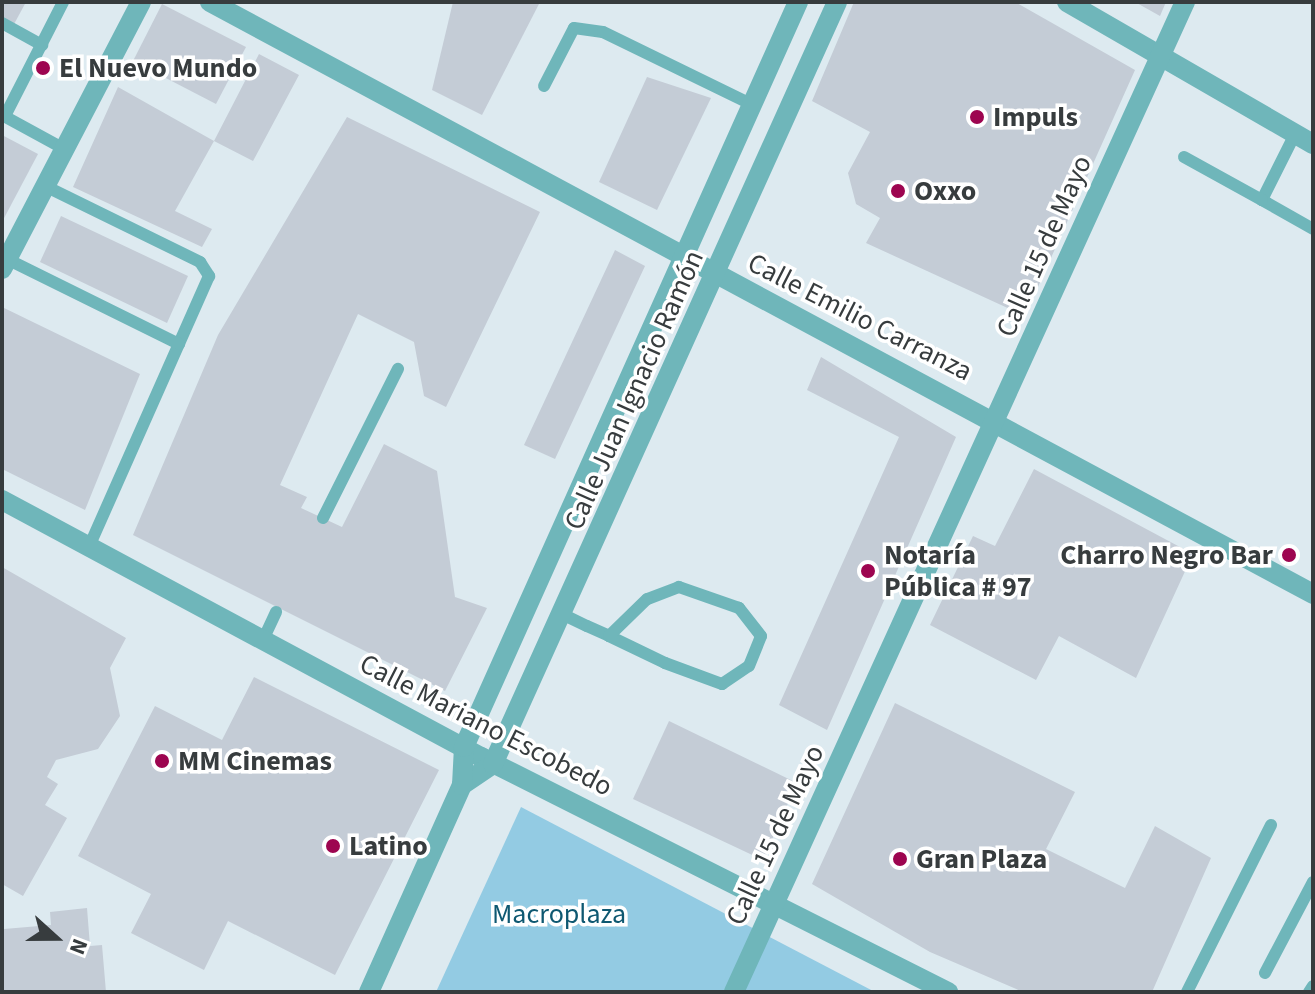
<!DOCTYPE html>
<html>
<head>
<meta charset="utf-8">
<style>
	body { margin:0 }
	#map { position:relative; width:1315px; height:994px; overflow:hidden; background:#ddeaf0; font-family:"Source Sans 3",sans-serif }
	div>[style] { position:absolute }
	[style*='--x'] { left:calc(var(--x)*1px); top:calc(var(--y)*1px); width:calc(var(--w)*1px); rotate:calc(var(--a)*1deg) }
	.green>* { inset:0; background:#93cbe3 }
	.building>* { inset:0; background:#c4ccd6 }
	.service>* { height:12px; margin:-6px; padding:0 6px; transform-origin:6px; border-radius:6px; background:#6fb6ba }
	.minor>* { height:20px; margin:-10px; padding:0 10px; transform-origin:10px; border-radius:10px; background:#6fb6ba }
	.tertiary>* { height:20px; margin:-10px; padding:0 10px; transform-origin:10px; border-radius:10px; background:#6fb6ba }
	.dots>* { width:22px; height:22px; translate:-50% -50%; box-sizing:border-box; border:4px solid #fff; border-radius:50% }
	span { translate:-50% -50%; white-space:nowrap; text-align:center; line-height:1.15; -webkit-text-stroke:7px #fff; paint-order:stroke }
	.poi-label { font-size:28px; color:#373c3e; font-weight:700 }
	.left { translate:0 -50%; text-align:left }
	.right { translate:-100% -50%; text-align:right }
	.street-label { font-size:28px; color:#373c3e }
	.park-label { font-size:28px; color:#0e5871 }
	.frame { position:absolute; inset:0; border:4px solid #373c3e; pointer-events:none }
	.north { position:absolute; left:16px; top:898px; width:80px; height:80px; -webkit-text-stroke:6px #fff; paint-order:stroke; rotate:111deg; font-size:22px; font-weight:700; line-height:32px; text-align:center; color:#373c3e }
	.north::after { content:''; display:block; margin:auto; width:28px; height:36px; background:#373c3e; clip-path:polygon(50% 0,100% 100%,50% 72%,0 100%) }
</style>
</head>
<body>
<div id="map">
	<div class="green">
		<i style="clip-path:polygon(521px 807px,875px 992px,436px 992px)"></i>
	</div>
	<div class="building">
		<i style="clip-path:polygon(2px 2px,26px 2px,13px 26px,2px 19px)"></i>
		<i style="clip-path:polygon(453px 2px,540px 2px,482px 115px,432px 90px)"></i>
		<i style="clip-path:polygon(854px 2px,1015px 2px,1135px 70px,1025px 316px,866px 243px,880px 218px,856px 204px,848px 173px,870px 132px,812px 101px)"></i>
		<i style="clip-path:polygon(1135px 2px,1166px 2px,1160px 16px)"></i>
		<i style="clip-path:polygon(162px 4px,246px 47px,216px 104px,133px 61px)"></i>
		<i style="clip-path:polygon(259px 54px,299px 75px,253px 161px,214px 141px,175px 211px,212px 229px,202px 247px,73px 187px,118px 87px,214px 141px)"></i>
		<i style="clip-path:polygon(647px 77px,711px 98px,657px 210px,599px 182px)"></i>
		<i style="clip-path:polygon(347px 117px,540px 212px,446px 407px,424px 396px,414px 342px,358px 314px,280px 485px,307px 497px,301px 508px,342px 527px,384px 444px,437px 471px,455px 597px,487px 608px,445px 691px,133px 535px,218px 335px)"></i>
		<i style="clip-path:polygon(2px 135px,38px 154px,2px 222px)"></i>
		<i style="clip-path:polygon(61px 216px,188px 276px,167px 323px,40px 262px)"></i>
		<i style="clip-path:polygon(615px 250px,645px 266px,555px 459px,524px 445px)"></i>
		<i style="clip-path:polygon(2px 307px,140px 374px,85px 510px,2px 469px)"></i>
		<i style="clip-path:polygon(821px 357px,956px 437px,827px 730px,779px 705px,899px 437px,807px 390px)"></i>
		<i style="clip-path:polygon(1034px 469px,1193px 554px,1136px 678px,1059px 636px,1036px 680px,930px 625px,973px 536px,995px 546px)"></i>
		<i style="clip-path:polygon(2px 567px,126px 638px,110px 668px,120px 716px,98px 749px,56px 760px,47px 777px,58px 784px,45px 805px,67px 818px,23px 896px,2px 884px)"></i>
		<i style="clip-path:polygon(254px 677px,439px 770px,335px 975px,228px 921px,204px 970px,131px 933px,151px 894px,78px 856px,155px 706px,222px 740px)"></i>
		<i style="clip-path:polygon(895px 703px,1075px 792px,1042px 857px,1046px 849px,1125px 888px,1155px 826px,1211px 858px,1152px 992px,1023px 992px,930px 952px,812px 884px)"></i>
		<i style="clip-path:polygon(669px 721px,797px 783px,763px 860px,633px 799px)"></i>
		<i style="clip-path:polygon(87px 908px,90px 946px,102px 945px,106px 992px,2px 992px,4px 929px,51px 925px,50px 912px)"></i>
	</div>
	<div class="service">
		<i style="--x:2;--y:23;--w:46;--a:28.8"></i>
		<i style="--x:544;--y:86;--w:65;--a:-62.7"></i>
		<i style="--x:574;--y:28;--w:29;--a:8"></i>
		<i style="--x:603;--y:32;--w:167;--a:26"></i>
		<i style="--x:2;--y:115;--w:71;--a:28.7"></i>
		<i style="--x:5;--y:116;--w:128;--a:-63"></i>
		<i style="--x:1295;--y:134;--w:74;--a:116.6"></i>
		<i style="--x:1262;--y:200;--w:59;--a:29.6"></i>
		<i style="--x:1184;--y:157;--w:89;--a:28.9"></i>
		<i style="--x:45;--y:186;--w:173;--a:26.1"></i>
		<i style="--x:200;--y:262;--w:17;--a:57"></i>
		<i style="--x:209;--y:276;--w:296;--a:113.9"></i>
		<i style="--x:7;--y:259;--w:192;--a:26.3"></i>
		<i style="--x:323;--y:518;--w:167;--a:-63.3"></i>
		<i style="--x:564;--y:615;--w:25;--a:26"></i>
		<i style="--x:587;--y:626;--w:24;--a:24"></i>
		<i style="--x:609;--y:636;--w:62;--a:25.7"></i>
		<i style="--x:665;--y:663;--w:61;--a:20.2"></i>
		<i style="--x:722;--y:684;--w:32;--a:-34"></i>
		<i style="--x:749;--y:666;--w:32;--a:-68"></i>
		<i style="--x:761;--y:636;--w:36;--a:-128"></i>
		<i style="--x:739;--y:608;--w:64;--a:-160.7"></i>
		<i style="--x:679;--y:587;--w:34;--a:159"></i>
		<i style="--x:647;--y:599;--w:53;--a:135.8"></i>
		<i style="--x:263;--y:640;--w:31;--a:-65"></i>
		<i style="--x:1265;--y:973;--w:103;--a:-62.2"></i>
		<i style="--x:1187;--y:992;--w:187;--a:-63.3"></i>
		<i style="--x:1309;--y:992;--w:7;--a:-56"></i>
	</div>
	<div class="minor">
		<i style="--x:210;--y:2;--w:1252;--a:28.22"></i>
		<i style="--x:1067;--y:2;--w:284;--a:30"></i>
		<i style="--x:2;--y:269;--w:301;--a:-62.5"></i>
		<i style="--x:2;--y:500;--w:544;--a:28.22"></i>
		<i style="--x:481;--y:757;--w:523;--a:26.71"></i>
		<i style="--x:734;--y:992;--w:1088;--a:-65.51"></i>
	</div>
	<div class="tertiary">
		<i style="--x:462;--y:785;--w:37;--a:-34"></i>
		<i style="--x:493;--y:764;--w:836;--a:-65.7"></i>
		<i style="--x:369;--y:992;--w:227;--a:-65.8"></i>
		<i style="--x:462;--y:785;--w:38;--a:-87"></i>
		<i style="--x:464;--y:747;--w:816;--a:-65.85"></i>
	</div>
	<div class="dots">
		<i style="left:43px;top:68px;background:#9d0550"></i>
		<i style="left:977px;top:117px;background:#9d0550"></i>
		<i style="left:898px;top:191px;background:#9d0550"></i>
		<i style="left:1289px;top:555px;background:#9d0550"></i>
		<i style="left:868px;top:571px;background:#9d0550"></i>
		<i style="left:162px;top:761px;background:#9d0550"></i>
		<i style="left:333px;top:846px;background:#9d0550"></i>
		<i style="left:900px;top:859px;background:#9d0550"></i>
	</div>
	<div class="poi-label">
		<span class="left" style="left:59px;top:68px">El Nuevo Mundo</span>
		<span class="left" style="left:993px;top:117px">Impuls</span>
		<span class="left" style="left:914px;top:191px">Oxxo</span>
		<span class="left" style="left:884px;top:571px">Notaría<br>Pública # 97</span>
		<span class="right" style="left:1273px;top:555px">Charro Negro Bar</span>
		<span class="left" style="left:178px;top:761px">MM Cinemas</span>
		<span class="left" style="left:349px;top:846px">Latino</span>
		<span class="left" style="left:916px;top:859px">Gran Plaza</span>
	</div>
	<div class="street-label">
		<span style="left:1044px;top:246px;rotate:-66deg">Calle 15 de Mayo</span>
		<span style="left:860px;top:317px;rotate:27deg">Calle Emilio Carranza</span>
		<span style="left:634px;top:390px;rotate:-66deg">Calle Juan Ignacio Ramón</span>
		<span style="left:486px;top:725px;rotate:27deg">Calle Mariano Escobedo</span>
		<span style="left:775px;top:835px;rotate:-65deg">Calle 15 de Mayo</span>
	</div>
	<div class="park-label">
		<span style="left:559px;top:914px">Macroplaza</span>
	</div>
	<div class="frame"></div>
	<div class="north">N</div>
</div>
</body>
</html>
